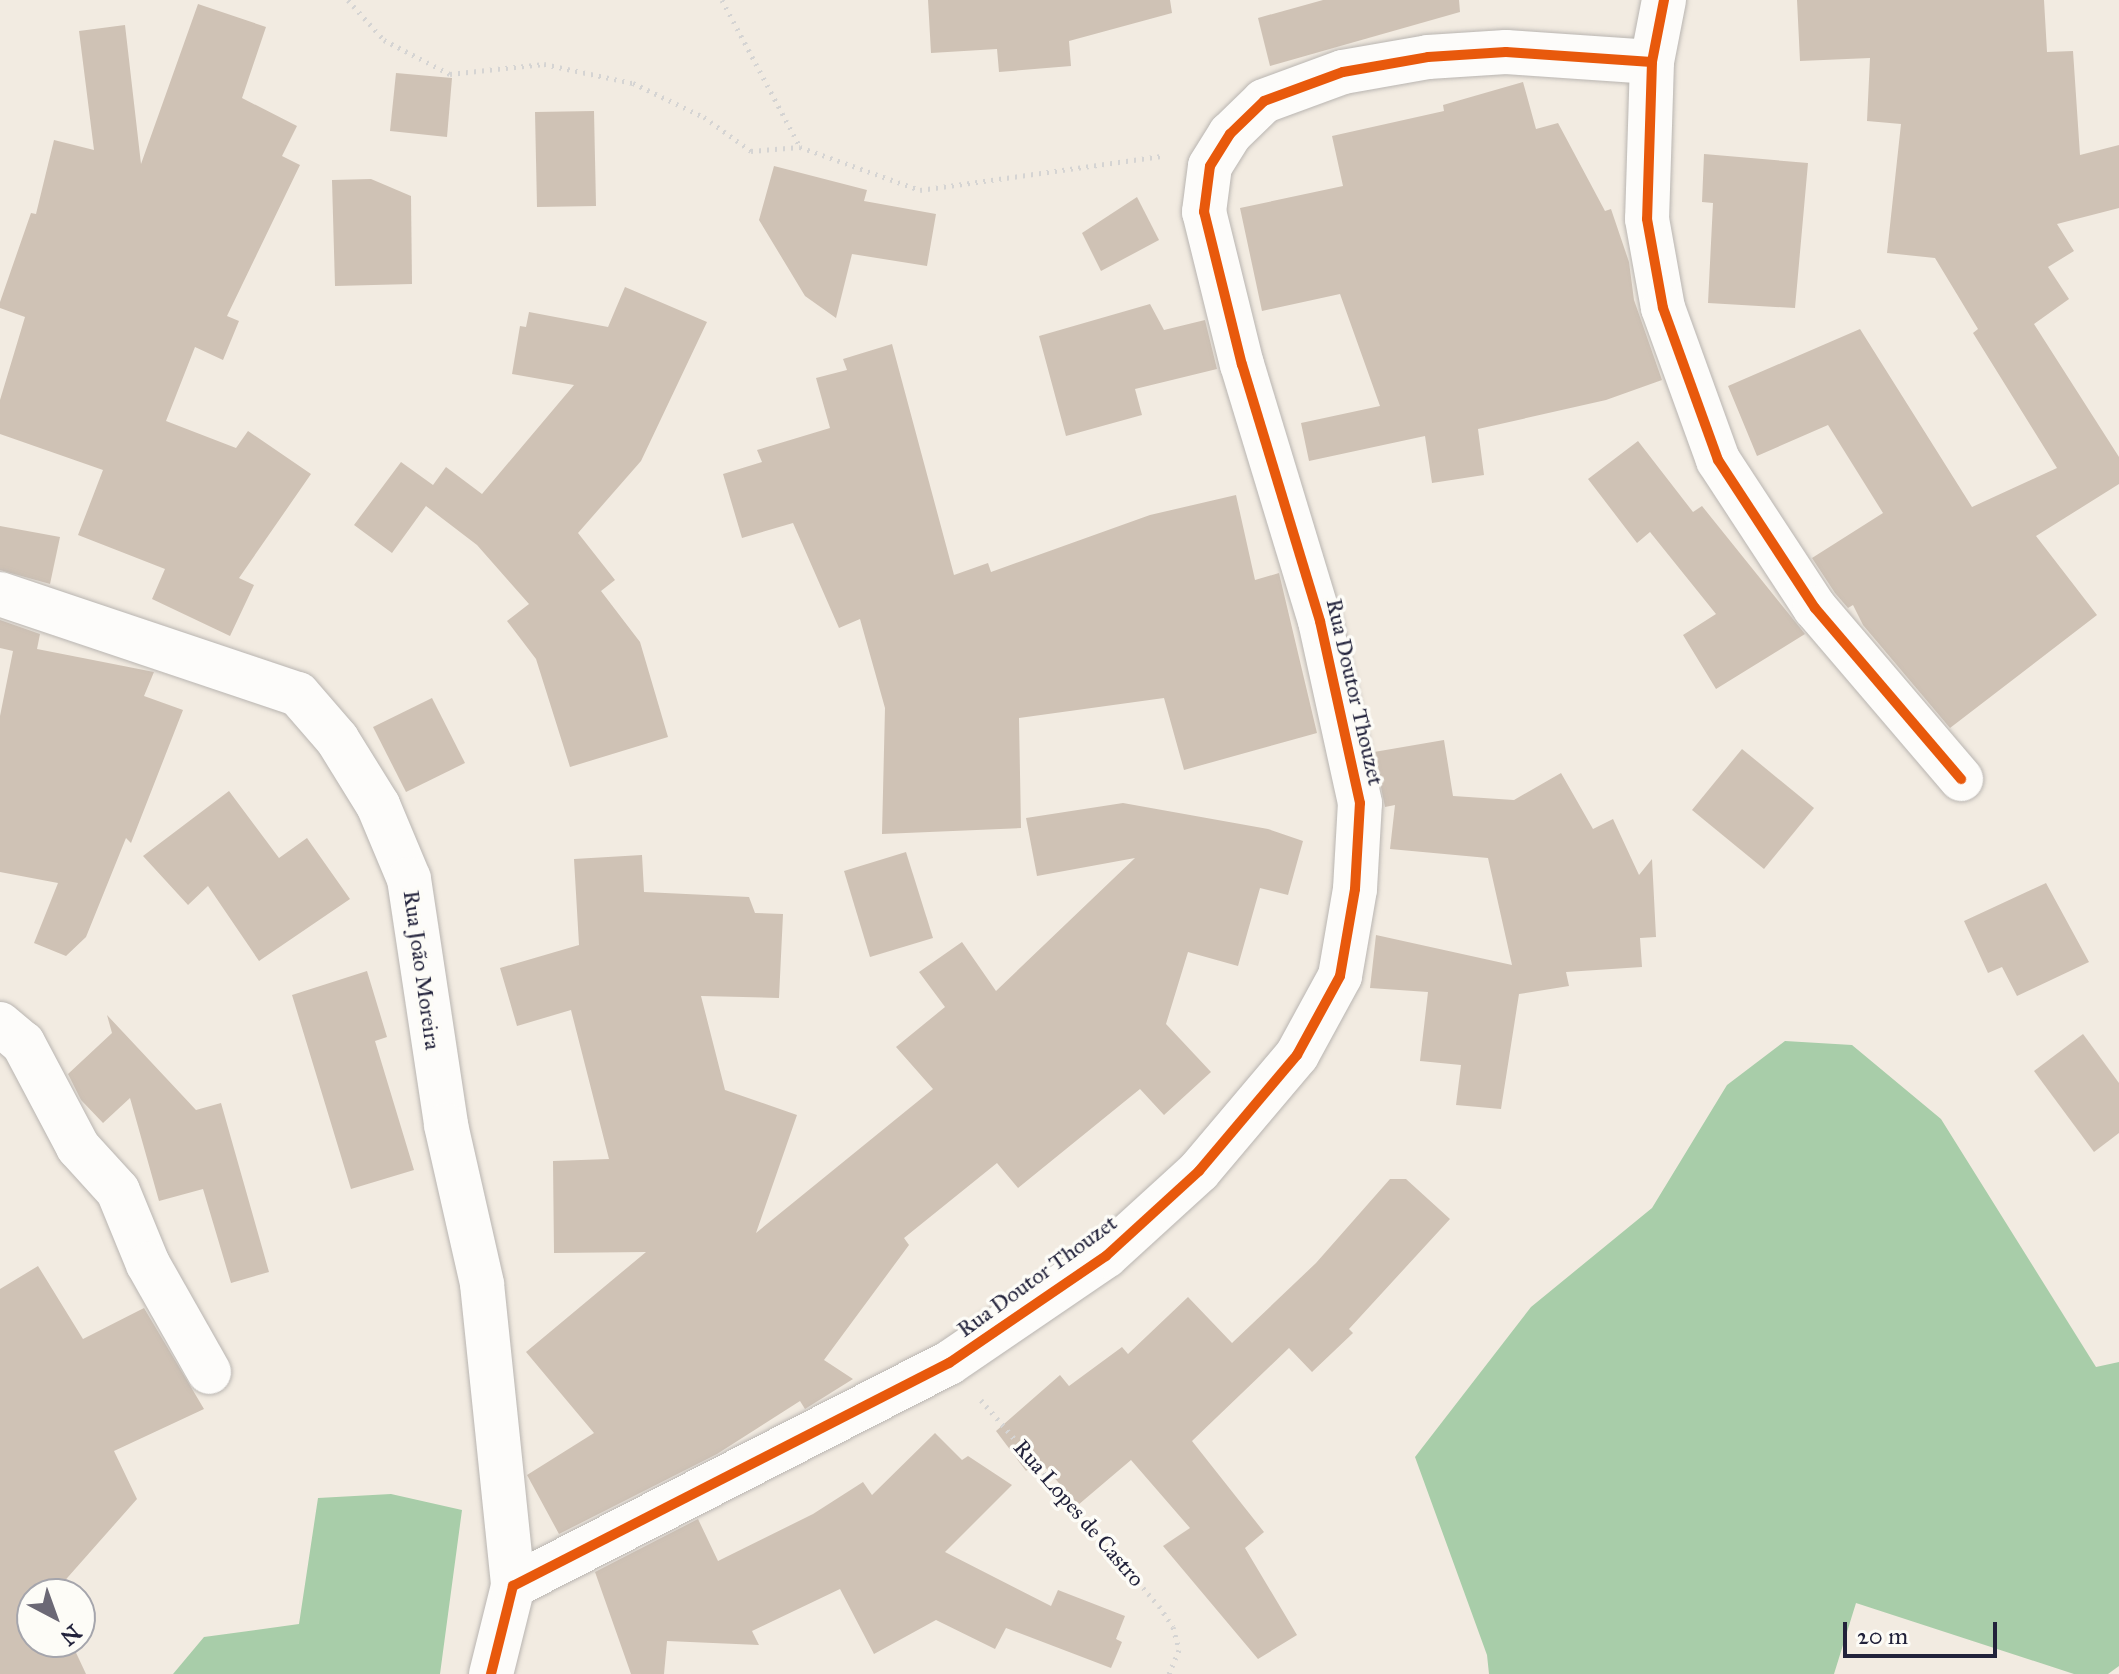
<!DOCTYPE html>
<html>
<head>
<meta charset="utf-8">
<style>
	body { margin:0 }
	#map { position:relative; width:2119px; height:1674px; overflow:hidden; background:#f2ebe1; font-family:"IM FELL Great Primer",serif }
	div>[style] { position:absolute }
	[style*='--x'] { left:calc(var(--x)*1px); top:calc(var(--y)*1px); width:calc(var(--w)*1px); rotate:calc(var(--a)*1deg) }
	.forest>* { inset:0; background:#a8cda9 }
	.building>* { inset:0; background:#cfc2b5 }
	.path>* { height:5px; margin-top:-2.5px; transform-origin:0; background:repeating-linear-gradient(90deg,#d5d4d3 0 2px,transparent 0 8px) }
	.roads { filter:drop-shadow(0 0 2px #b9b5b1) drop-shadow(0 0 2px #b9b5b1) }
	.minor>* { height:44px; margin:-22px; padding:0 22px; transform-origin:22px; border-radius:22px; background:#fdfcfa }
	.cycleway>* { height:10px; margin:-5px; padding:0 5px; transform-origin:5px; border-radius:5px; background:#e8590c }
	span { translate:-50% -50%; white-space:nowrap; text-align:center; line-height:1.15; -webkit-text-stroke:7px #fdfcf7; paint-order:stroke }
	.street-label { font-size:22px; color:#22223b }
	.north { position:absolute; left:16px; top:1578px; width:80px; height:80px; box-sizing:border-box; background:#fdfcf7; border:2px solid #a5a5ac; border-radius:50%; rotate:139deg; font-size:22px; font-weight:700; line-height:32px; text-align:center; color:#22223b }
	.north::after { content:''; display:block; margin:auto; width:28px; height:36px; background:#6b6875; clip-path:polygon(50% 0,100% 100%,50% 72%,0 100%) }
	.scale { position:absolute; left:1843px; top:1622px; width:154px; height:36px; box-sizing:border-box; border:4px solid #22223b; border-top:0; padding-left:10px; font-size:24px; line-height:28px; white-space:nowrap; color:#22223b; -webkit-text-stroke:6px #fdfcf7; paint-order:stroke }
</style>
</head>
<body>
<div id="map">
	<div class="forest">
		<i style="clip-path:polygon(1785px 1041px,1852px 1045px,1941px 1119px,2096px 1367px,2119px 1362px,2119px 1666px,2108px 1674px,2074px 1674px,1856px 1603px,1834px 1674px,1489px 1674px,1487px 1655px,1415px 1457px,1531px 1307px,1652px 1208px,1727px 1085px)"></i>
		<i style="clip-path:polygon(391px 1494px,462px 1510px,440px 1674px,173px 1674px,204px 1637px,299px 1624px,318px 1498px)"></i>
	</div>
	<div class="building">
		<i style="clip-path:polygon(928px 0,1170px 0,1172px 13px,1069px 41px,1071px 66px,999px 72px,997px 49px,931px 53px)"></i>
		<i style="clip-path:polygon(1323px 0,1459px 0,1460px 12px,1270px 66px,1258px 18px)"></i>
		<i style="clip-path:polygon(1797px 0,2044px 0,2047px 52px,2073px 51px,2080px 155px,2119px 145px,2119px 208px,2057px 224px,2074px 251px,2048px 267px,2069px 299px,2034px 324px,2119px 457px,2119px 484px,2036px 536px,2097px 615px,1950px 728px,1863px 625px,1853px 605px,1848px 608px,1835px 593px,1812px 558px,1883px 513px,1828px 425px,1757px 456px,1728px 386px,1860px 329px,1972px 507px,2057px 468px,1973px 333px,1978px 329px,1935px 258px,1887px 253px,1901px 124px,1867px 121px,1870px 58px,1800px 61px)"></i>
		<i style="clip-path:polygon(198px 4px,266px 27px,242px 98px,297px 126px,282px 156px,300px 165px,227px 316px,239px 321px,223px 360px,195px 347px,166px 421px,236px 448px,248px 431px,311px 474px,239px 578px,254px 585px,230px 636px,152px 599px,165px 569px,78px 535px,103px 470px,0 434px,0 400px,25px 317px,0 308px,0 302px,31px 213px,36px 214px,54px 140px,94px 150px,79px 31px,125px 25px,141px 164px)"></i>
		<i style="clip-path:polygon(396px 73px,452px 78px,447px 137px,390px 131px)"></i>
		<i style="clip-path:polygon(1523px 82px,1536px 129px,1558px 123px,1605px 211px,1611px 209px,1629px 262px,1634px 300px,1662px 380px,1606px 400px,1478px 429px,1484px 475px,1432px 483px,1425px 436px,1309px 461px,1301px 423px,1380px 406px,1340px 294px,1262px 311px,1240px 208px,1343px 186px,1332px 136px,1444px 111px,1443px 105px)"></i>
		<i style="clip-path:polygon(594px 111px,596px 206px,537px 207px,535px 112px)"></i>
		<i style="clip-path:polygon(1704px 154px,1808px 163px,1795px 308px,1708px 303px,1713px 203px,1702px 202px)"></i>
		<i style="clip-path:polygon(774px 166px,867px 190px,864px 201px,936px 214px,927px 266px,852px 254px,836px 318px,805px 296px,759px 220px)"></i>
		<i style="clip-path:polygon(371px 179px,411px 196px,412px 284px,335px 286px,332px 180px)"></i>
		<i style="clip-path:polygon(1137px 197px,1159px 240px,1101px 271px,1082px 233px)"></i>
		<i style="clip-path:polygon(625px 287px,707px 322px,641px 461px,578px 533px,615px 580px,601px 591px,640px 642px,668px 737px,570px 767px,536px 659px,507px 621px,529px 604px,477px 545px,426px 506px,392px 553px,354px 525px,401px 462px,433px 485px,446px 467px,482px 494px,574px 385px,512px 374px,520px 326px,526px 327px,529px 312px,608px 327px)"></i>
		<i style="clip-path:polygon(1150px 304px,1164px 330px,1205px 320px,1217px 369px,1135px 389px,1142px 415px,1066px 436px,1039px 336px)"></i>
		<i style="clip-path:polygon(892px 344px,954px 575px,988px 563px,991px 572px,1150px 515px,1236px 495px,1255px 580px,1279px 573px,1317px 733px,1184px 770px,1164px 698px,1019px 718px,1021px 828px,882px 834px,885px 708px,860px 619px,839px 628px,793px 523px,742px 538px,723px 474px,762px 462px,757px 450px,830px 428px,816px 378px,847px 370px,843px 359px)"></i>
		<i style="clip-path:polygon(1638px 441px,1693px 512px,1702px 506px,1805px 634px,1716px 689px,1683px 635px,1716px 614px,1650px 532px,1637px 543px,1588px 479px)"></i>
		<i style="clip-path:polygon(0 526px,60px 537px,50px 584px,0 570px)"></i>
		<i style="clip-path:polygon(0 620px,40px 634px,37px 649px,154px 672px,144px 696px,183px 710px,131px 843px,126px 838px,86px 937px,66px 956px,34px 943px,58px 883px,0 872px,0 716px,13px 651px,0 648px)"></i>
		<i style="clip-path:polygon(432px 698px,465px 763px,406px 792px,373px 727px)"></i>
		<i style="clip-path:polygon(1444px 740px,1453px 796px,1514px 800px,1561px 773px,1593px 829px,1613px 819px,1639px 875px,1652px 859px,1656px 937px,1640px 938px,1642px 967px,1566px 972px,1569px 986px,1519px 994px,1501px 1109px,1456px 1105px,1461px 1065px,1420px 1061px,1428px 992px,1370px 988px,1376px 935px,1512px 965px,1488px 858px,1390px 849px,1395px 805px,1385px 807px,1374px 752px)"></i>
		<i style="clip-path:polygon(1742px 749px,1814px 808px,1764px 869px,1692px 810px)"></i>
		<i style="clip-path:polygon(229px 791px,279px 858px,307px 838px,350px 899px,259px 961px,208px 886px,188px 905px,143px 856px)"></i>
		<i style="clip-path:polygon(1123px 803px,1268px 829px,1303px 841px,1288px 895px,1260px 888px,1238px 966px,1188px 952px,1166px 1024px,1211px 1072px,1164px 1115px,1140px 1089px,1018px 1188px,997px 1163px,904px 1238px,909px 1245px,824px 1360px,853px 1379px,805px 1409px,800px 1401px,717px 1454px,559px 1534px,527px 1475px,594px 1433px,526px 1352px,646px 1252px,554px 1253px,553px 1161px,609px 1159px,571px 1010px,517px 1026px,500px 968px,579px 945px,574px 859px,642px 855px,644px 892px,749px 897px,755px 913px,783px 914px,779px 998px,701px 996px,725px 1090px,797px 1115px,756px 1233px,933px 1089px,896px 1047px,945px 1007px,919px 972px,962px 942px,996px 991px,1135px 858px,1037px 876px,1026px 818px)"></i>
		<i style="clip-path:polygon(906px 852px,933px 938px,870px 957px,844px 871px)"></i>
		<i style="clip-path:polygon(2046px 883px,2089px 962px,2017px 996px,2002px 967px,1988px 973px,1964px 921px)"></i>
		<i style="clip-path:polygon(367px 971px,387px 1037px,375px 1041px,414px 1170px,351px 1189px,292px 995px)"></i>
		<i style="clip-path:polygon(107px 1015px,196px 1110px,221px 1103px,269px 1272px,231px 1283px,203px 1189px,159px 1201px,130px 1098px,103px 1123px,81px 1100px,68px 1074px,112px 1033px)"></i>
		<i style="clip-path:polygon(2083px 1034px,2119px 1083px,2119px 1133px,2094px 1152px,2034px 1071px)"></i>
		<i style="clip-path:polygon(1390px 1179px,1406px 1179px,1450px 1219px,1349px 1329px,1353px 1333px,1312px 1372px,1289px 1348px,1192px 1441px,1264px 1532px,1245px 1548px,1297px 1635px,1258px 1659px,1163px 1546px,1190px 1528px,1131px 1460px,1078px 1505px,1038px 1459px,1026px 1471px,996px 1431px,1060px 1375px,1069px 1386px,1122px 1347px,1128px 1354px,1188px 1297px,1232px 1343px,1316px 1263px)"></i>
		<i style="clip-path:polygon(38px 1266px,83px 1339px,144px 1308px,204px 1409px,114px 1451px,137px 1499px,53px 1594px,32px 1594px,32px 1642px,71px 1642px,86px 1674px,0 1674px,0 1289px)"></i>
		<i style="clip-path:polygon(935px 1433px,962px 1460px,968px 1456px,1012px 1485px,945px 1552px,1051px 1606px,1058px 1590px,1125px 1616px,1116px 1639px,1122px 1642px,1111px 1668px,1006px 1628px,995px 1649px,936px 1620px,874px 1654px,840px 1589px,752px 1631px,759px 1645px,667px 1641px,664px 1674px,631px 1674px,595px 1572px,698px 1519px,718px 1561px,813px 1514px,863px 1482px,872px 1495px)"></i>
	</div>
	<div class="path">
		<i style="--x:348;--y:0;--w:54;--a:48"></i>
		<i style="--x:384;--y:40;--w:74;--a:27.3"></i>
		<i style="--x:450;--y:74;--w:95;--a:-6.1"></i>
		<i style="--x:544;--y:64;--w:91;--a:12.1"></i>
		<i style="--x:633;--y:83;--w:79;--a:25.6"></i>
		<i style="--x:704;--y:117;--w:58;--a:35.9"></i>
		<i style="--x:751;--y:151;--w:49;--a:-4.7"></i>
		<i style="--x:722;--y:0;--w:166;--a:62"></i>
		<i style="--x:800;--y:147;--w:127;--a:19.7"></i>
		<i style="--x:920;--y:190;--w:244;--a:-8"></i>
		<i style="--x:981;--y:1400;--w:272;--a:49.2"></i>
		<i style="--x:1159;--y:1606;--w:25;--a:56"></i>
		<i style="--x:1173;--y:1627;--w:24;--a:75"></i>
		<i style="--x:1179;--y:1650;--w:26;--a:113"></i>
	</div>
	<div class="roads">
		<div class="minor">
			<i style="--x:1664;--y:0;--w:63;--a:101"></i>
			<i style="--x:1652;--y:62;--w:157;--a:91.8"></i>
			<i style="--x:1647;--y:219;--w:90;--a:79.8"></i>
			<i style="--x:1663;--y:308;--w:162;--a:70.1"></i>
			<i style="--x:1718;--y:460;--w:177;--a:56.8"></i>
			<i style="--x:1815;--y:608;--w:225;--a:49.5"></i>
			<i style="--x:0;--y:594;--w:314;--a:18.6"></i>
			<i style="--x:298;--y:694;--w:60;--a:49.1"></i>
			<i style="--x:337;--y:739;--w:78;--a:58.2"></i>
			<i style="--x:378;--y:805;--w:80;--a:67.3"></i>
			<i style="--x:409;--y:879;--w:249;--a:81.4"></i>
			<i style="--x:446;--y:1125;--w:163;--a:77.2"></i>
			<i style="--x:482;--y:1284;--w:304;--a:84.1"></i>
			<i style="--x:513;--y:1586;--w:91;--a:104"></i>
			<i style="--x:0;--y:1024;--w:30;--a:40"></i>
			<i style="--x:23;--y:1043;--w:118;--a:62.1"></i>
			<i style="--x:78;--y:1147;--w:59;--a:47.7"></i>
			<i style="--x:118;--y:1191;--w:79;--a:67.7"></i>
			<i style="--x:148;--y:1264;--w:124;--a:60.5"></i>
			<i style="--x:513;--y:1586;--w:490;--a:-27.1"></i>
			<i style="--x:949;--y:1363;--w:190;--a:-34.3"></i>
			<i style="--x:1106;--y:1256;--w:126;--a:-42.4"></i>
			<i style="--x:1199;--y:1171;--w:152;--a:-49.8"></i>
			<i style="--x:1297;--y:1055;--w:90;--a:-61.4"></i>
			<i style="--x:1340;--y:976;--w:88;--a:-80.2"></i>
			<i style="--x:1355;--y:889;--w:86;--a:-86.7"></i>
			<i style="--x:1360;--y:803;--w:186;--a:-102.4"></i>
			<i style="--x:1320;--y:621;--w:268;--a:-106.9"></i>
			<i style="--x:1242;--y:365;--w:158;--a:-103.9"></i>
			<i style="--x:1204;--y:212;--w:46;--a:-82.6"></i>
			<i style="--x:1210;--y:166;--w:38;--a:-58"></i>
			<i style="--x:1230;--y:134;--w:47;--a:-44.1"></i>
			<i style="--x:1264;--y:101;--w:84;--a:-20.2"></i>
			<i style="--x:1343;--y:72;--w:86;--a:-10"></i>
			<i style="--x:1428;--y:57;--w:78;--a:-3.7"></i>
			<i style="--x:1506;--y:52;--w:146;--a:3.9"></i>
		</div>
	</div>
	<div class="cycleway">
		<i style="--x:1664;--y:0;--w:63;--a:101"></i>
		<i style="--x:1652;--y:62;--w:157;--a:91.8"></i>
		<i style="--x:1647;--y:219;--w:90;--a:79.8"></i>
		<i style="--x:1663;--y:308;--w:162;--a:70.1"></i>
		<i style="--x:1718;--y:460;--w:177;--a:56.8"></i>
		<i style="--x:1815;--y:608;--w:225;--a:49.5"></i>
		<i style="--x:491;--y:1674;--w:91;--a:-76"></i>
		<i style="--x:513;--y:1586;--w:490;--a:-27.1"></i>
		<i style="--x:949;--y:1363;--w:190;--a:-34.3"></i>
		<i style="--x:1106;--y:1256;--w:126;--a:-42.4"></i>
		<i style="--x:1199;--y:1171;--w:152;--a:-49.8"></i>
		<i style="--x:1297;--y:1055;--w:90;--a:-61.4"></i>
		<i style="--x:1340;--y:976;--w:88;--a:-80.2"></i>
		<i style="--x:1355;--y:889;--w:86;--a:-86.7"></i>
		<i style="--x:1360;--y:803;--w:186;--a:-102.4"></i>
		<i style="--x:1320;--y:621;--w:268;--a:-106.9"></i>
		<i style="--x:1242;--y:365;--w:158;--a:-103.9"></i>
		<i style="--x:1204;--y:212;--w:46;--a:-82.6"></i>
		<i style="--x:1210;--y:166;--w:38;--a:-58"></i>
		<i style="--x:1230;--y:134;--w:47;--a:-44.1"></i>
		<i style="--x:1264;--y:101;--w:84;--a:-20.2"></i>
		<i style="--x:1343;--y:72;--w:86;--a:-10"></i>
		<i style="--x:1428;--y:57;--w:78;--a:-3.7"></i>
		<i style="--x:1506;--y:52;--w:146;--a:3.9"></i>
	</div>
	<div class="street-label">
		<span style="left:1355px;top:692px;rotate:77deg">Rua Doutor Thouzet</span>
		<span style="left:422px;top:970px;rotate:82deg">Rua João Moreira</span>
		<span style="left:1037px;top:1276px;rotate:-36deg">Rua Doutor Thouzet</span>
		<span style="left:1079px;top:1513px;rotate:49deg">Rua Lopes de Castro</span>
	</div>
	<div class="north">N</div>
	<div class="scale">20 m</div>
</div>
</body>
</html>
